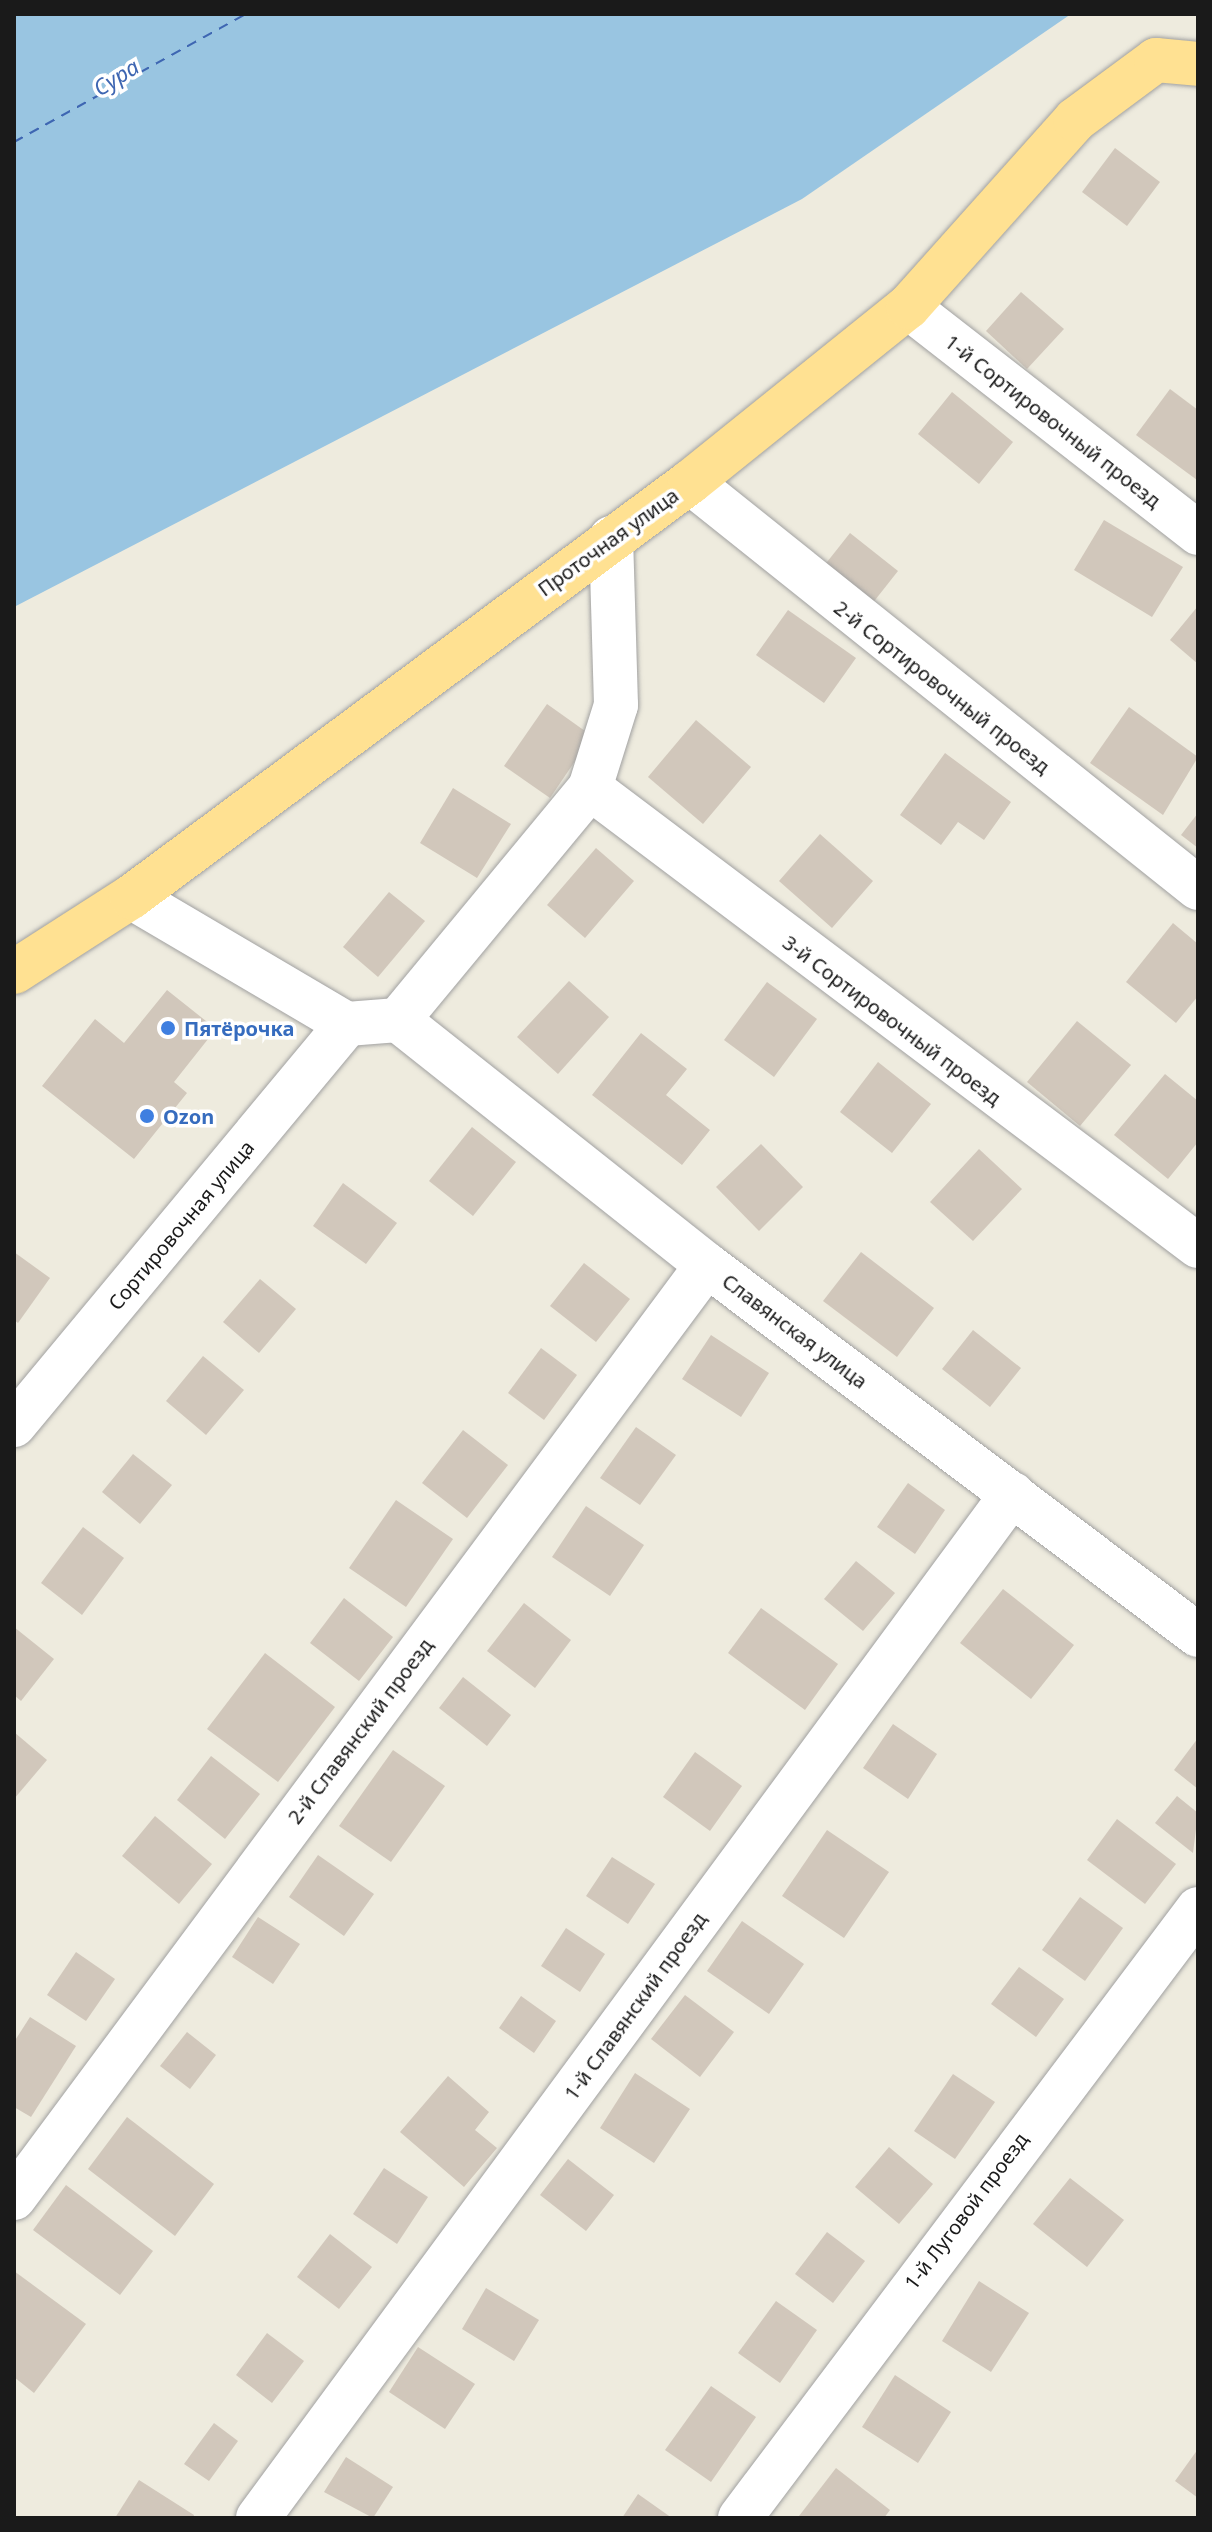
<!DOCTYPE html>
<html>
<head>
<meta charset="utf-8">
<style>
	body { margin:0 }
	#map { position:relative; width:1212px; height:2532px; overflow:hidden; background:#eeebde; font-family:"Noto Sans",sans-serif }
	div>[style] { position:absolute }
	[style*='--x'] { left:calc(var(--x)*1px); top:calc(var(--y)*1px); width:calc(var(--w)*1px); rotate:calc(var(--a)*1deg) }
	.water>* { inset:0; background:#99c5e1 }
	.ferry>* { height:2px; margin-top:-1px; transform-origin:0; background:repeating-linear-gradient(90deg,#3e66b2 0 10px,transparent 0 18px) }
	.building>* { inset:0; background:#d1c7bb }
	.roads { filter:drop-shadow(0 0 2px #a1a1a1) drop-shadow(0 0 2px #a1a1a1) }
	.minor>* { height:44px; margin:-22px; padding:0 22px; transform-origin:22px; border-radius:22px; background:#fff }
	.major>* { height:44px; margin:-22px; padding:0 22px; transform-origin:22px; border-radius:22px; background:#ffe192 }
	.dots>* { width:22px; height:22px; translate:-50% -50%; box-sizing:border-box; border:4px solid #fff; border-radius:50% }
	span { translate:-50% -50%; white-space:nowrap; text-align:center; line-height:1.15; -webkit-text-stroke:7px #fff; paint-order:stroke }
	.street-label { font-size:20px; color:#1a1a1a }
	.shop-label { font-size:20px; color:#366cbe; font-weight:700 }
	.left { translate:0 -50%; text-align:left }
	.water-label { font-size:22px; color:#3e66b2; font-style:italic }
	.frame { position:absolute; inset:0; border:16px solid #1a1a1a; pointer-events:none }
</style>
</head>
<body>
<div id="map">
	<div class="water">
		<i style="clip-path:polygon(14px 14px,1071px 14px,802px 199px,14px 607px)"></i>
	</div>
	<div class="ferry">
		<i style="--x:14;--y:142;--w:265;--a:-28.9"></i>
	</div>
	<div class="building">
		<i style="clip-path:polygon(1115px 148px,1160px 182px,1127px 226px,1082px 192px)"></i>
		<i style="clip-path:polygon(1021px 292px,1064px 329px,1027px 369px,986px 331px)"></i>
		<i style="clip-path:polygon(1170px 389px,1198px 410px,1197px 480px,1136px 435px)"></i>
		<i style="clip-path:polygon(952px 392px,1013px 442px,979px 484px,918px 434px)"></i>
		<i style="clip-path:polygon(1104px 520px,1183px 567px,1152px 617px,1074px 570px)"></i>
		<i style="clip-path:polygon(850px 533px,898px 571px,864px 614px,816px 576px)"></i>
		<i style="clip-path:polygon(1198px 606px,1198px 664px,1170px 640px)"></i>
		<i style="clip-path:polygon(788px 610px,856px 658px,824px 703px,756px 655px)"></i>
		<i style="clip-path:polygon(547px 704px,592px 736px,550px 798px,504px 766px)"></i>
		<i style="clip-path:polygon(1129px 707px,1198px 757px,1163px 815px,1090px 763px)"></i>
		<i style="clip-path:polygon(696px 720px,751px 767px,703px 824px,648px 777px)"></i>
		<i style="clip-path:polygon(945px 753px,1011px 802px,984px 840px,958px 822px,941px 845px,900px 815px)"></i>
		<i style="clip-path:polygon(453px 788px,511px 824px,477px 878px,420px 843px)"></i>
		<i style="clip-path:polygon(1198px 813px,1198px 848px,1181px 835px)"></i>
		<i style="clip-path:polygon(820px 834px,873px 881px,832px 928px,779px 881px)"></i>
		<i style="clip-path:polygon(596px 848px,634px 881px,585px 938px,547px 905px)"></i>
		<i style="clip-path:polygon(389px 892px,425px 921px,378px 977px,343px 947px)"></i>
		<i style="clip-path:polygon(1173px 923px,1198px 944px,1198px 996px,1176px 1023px,1126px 982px)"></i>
		<i style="clip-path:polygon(569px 981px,609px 1017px,558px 1074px,517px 1037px)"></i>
		<i style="clip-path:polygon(767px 982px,817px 1019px,774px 1077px,724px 1040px)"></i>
		<i style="clip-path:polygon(167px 990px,216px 1029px,174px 1082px,187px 1093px,134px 1159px,42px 1086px,95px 1019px,124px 1043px)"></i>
		<i style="clip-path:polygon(1077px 1021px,1131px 1065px,1080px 1126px,1027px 1082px)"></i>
		<i style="clip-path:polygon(641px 1033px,687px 1069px,666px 1095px,710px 1130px,682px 1165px,592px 1095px)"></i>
		<i style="clip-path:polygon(878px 1062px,931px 1104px,892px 1153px,840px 1112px)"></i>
		<i style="clip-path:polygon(1165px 1074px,1198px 1101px,1198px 1142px,1168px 1179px,1114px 1135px)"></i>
		<i style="clip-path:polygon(472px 1127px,516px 1162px,473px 1216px,429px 1181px)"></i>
		<i style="clip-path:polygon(761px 1144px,803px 1187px,759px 1231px,716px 1187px)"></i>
		<i style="clip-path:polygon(979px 1149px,1022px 1189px,973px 1241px,930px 1202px)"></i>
		<i style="clip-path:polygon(343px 1183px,397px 1223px,366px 1264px,313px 1226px)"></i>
		<i style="clip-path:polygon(14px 1252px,50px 1278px,18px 1323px,14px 1320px)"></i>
		<i style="clip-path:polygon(861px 1252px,934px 1308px,897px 1357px,823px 1301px)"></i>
		<i style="clip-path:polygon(584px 1263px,630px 1299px,596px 1342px,550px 1306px)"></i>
		<i style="clip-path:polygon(260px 1279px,296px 1309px,259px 1353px,223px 1322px)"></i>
		<i style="clip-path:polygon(973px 1330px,1021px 1368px,990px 1407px,942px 1369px)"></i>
		<i style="clip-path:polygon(711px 1335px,769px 1373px,741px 1417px,682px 1379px)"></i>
		<i style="clip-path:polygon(541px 1348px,577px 1375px,544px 1420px,508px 1393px)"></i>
		<i style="clip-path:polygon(203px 1356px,244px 1390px,206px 1435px,166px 1401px)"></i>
		<i style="clip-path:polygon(636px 1427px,676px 1455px,640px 1505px,600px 1478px)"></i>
		<i style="clip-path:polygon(463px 1430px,508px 1465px,467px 1518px,422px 1483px)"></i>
		<i style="clip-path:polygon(133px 1454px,172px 1485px,140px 1524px,102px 1492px)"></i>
		<i style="clip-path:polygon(908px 1483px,945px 1510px,915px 1554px,877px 1527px)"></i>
		<i style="clip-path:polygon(396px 1500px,453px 1539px,406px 1607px,349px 1568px)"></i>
		<i style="clip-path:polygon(586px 1506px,644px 1545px,610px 1596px,552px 1557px)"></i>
		<i style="clip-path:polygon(83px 1527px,124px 1558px,82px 1615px,41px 1583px)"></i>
		<i style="clip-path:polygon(856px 1561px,895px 1593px,863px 1631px,824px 1599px)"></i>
		<i style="clip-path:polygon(1003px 1589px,1074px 1645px,1031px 1699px,960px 1643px)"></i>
		<i style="clip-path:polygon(344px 1598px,393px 1637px,359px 1681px,310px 1643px)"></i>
		<i style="clip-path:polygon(524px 1603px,571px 1640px,535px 1688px,487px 1651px)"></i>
		<i style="clip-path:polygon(761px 1608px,838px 1664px,805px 1710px,728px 1653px)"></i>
		<i style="clip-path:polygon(14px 1627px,54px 1659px,21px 1701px,14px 1695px)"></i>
		<i style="clip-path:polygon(265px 1653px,335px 1707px,278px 1782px,207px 1729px)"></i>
		<i style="clip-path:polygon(463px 1677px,511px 1715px,487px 1746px,439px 1708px)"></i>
		<i style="clip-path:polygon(893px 1724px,937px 1754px,908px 1799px,863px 1768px)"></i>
		<i style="clip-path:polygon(14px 1732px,47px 1760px,14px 1799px)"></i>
		<i style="clip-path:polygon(1198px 1738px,1198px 1789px,1174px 1770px)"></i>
		<i style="clip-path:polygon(393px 1750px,445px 1786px,391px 1862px,339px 1826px)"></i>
		<i style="clip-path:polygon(695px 1752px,742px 1786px,710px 1831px,663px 1797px)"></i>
		<i style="clip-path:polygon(211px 1756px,260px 1794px,225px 1839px,177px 1800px)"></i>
		<i style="clip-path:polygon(1177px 1796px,1198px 1813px,1193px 1853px,1155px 1823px)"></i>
		<i style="clip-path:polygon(155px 1816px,212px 1864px,179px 1904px,122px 1856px)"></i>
		<i style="clip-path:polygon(1117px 1819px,1176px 1864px,1145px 1904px,1087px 1860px)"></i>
		<i style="clip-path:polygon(827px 1830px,889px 1872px,844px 1938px,782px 1896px)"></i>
		<i style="clip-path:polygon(318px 1855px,374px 1894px,344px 1936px,289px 1897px)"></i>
		<i style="clip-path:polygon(612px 1857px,655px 1884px,628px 1924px,586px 1896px)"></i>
		<i style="clip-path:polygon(1080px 1897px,1123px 1928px,1085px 1981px,1042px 1950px)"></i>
		<i style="clip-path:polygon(258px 1917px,300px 1944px,273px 1984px,232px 1957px)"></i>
		<i style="clip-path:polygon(742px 1921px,804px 1964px,769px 2014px,707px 1971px)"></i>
		<i style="clip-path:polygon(566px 1928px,605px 1954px,580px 1992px,541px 1966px)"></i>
		<i style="clip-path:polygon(76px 1952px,115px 1979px,86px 2021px,47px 1995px)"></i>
		<i style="clip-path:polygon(1019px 1967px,1064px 1999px,1036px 2037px,991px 2004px)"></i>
		<i style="clip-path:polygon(685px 1995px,734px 2032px,700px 2077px,651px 2039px)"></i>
		<i style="clip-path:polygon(521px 1996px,556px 2021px,534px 2053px,499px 2028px)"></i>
		<i style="clip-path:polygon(30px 2017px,76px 2046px,31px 2117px,14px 2107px,14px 2042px)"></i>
		<i style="clip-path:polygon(187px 2032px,216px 2055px,190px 2089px,160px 2066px)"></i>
		<i style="clip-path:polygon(635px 2073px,690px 2109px,654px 2163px,600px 2128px)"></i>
		<i style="clip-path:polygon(953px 2074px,995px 2102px,955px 2159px,914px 2131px)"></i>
		<i style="clip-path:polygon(448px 2076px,489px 2112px,475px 2130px,497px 2148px,464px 2187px,400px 2132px)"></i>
		<i style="clip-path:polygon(127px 2117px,214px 2184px,175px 2236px,88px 2169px)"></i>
		<i style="clip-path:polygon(889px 2147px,933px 2184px,899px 2224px,855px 2187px)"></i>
		<i style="clip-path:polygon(568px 2159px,614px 2195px,586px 2231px,540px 2195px)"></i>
		<i style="clip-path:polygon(384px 2168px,428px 2197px,397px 2244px,353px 2214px)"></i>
		<i style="clip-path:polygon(1070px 2178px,1124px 2220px,1087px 2267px,1033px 2224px)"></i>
		<i style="clip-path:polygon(66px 2185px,153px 2251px,120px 2295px,33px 2230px)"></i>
		<i style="clip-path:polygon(827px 2232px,865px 2261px,833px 2303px,795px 2274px)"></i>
		<i style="clip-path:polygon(330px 2234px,372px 2267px,339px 2309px,297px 2277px)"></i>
		<i style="clip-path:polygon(14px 2271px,86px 2324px,34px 2393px,14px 2377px)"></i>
		<i style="clip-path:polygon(979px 2281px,1029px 2313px,991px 2372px,942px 2341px)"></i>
		<i style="clip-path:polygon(486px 2288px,539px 2320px,514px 2361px,462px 2329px)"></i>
		<i style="clip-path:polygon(776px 2301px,817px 2330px,780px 2383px,738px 2353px)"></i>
		<i style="clip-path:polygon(267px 2333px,304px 2361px,272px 2403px,236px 2375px)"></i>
		<i style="clip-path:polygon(418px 2347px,475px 2384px,445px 2429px,389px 2392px)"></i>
		<i style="clip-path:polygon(895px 2375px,951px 2412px,918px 2463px,862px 2427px)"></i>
		<i style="clip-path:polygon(711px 2386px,756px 2417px,711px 2482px,665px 2450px)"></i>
		<i style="clip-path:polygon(214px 2423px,238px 2441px,209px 2481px,184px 2464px)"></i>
		<i style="clip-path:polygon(1198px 2449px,1198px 2498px,1175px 2481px)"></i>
		<i style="clip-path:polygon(346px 2457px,393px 2487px,373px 2518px,324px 2492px)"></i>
		<i style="clip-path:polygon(836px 2468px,890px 2510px,884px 2518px,799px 2516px)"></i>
		<i style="clip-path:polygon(139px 2480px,194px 2515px,193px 2518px,115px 2518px)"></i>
		<i style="clip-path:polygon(638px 2494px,672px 2518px,622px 2518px)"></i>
	</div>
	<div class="roads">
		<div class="minor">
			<i style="--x:908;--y:307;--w:368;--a:37.9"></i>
			<i style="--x:690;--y:482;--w:650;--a:38.63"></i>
			<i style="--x:590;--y:788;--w:761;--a:36.99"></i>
			<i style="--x:131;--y:897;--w:251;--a:30.5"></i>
			<i style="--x:347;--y:1024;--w:51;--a:-4.5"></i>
			<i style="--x:398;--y:1020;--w:301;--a:-50.4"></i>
			<i style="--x:590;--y:788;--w:87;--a:-72.6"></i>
			<i style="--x:616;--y:705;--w:167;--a:-91.7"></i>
			<i style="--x:398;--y:1020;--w:394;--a:38.4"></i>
			<i style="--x:707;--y:1265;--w:615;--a:37"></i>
			<i style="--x:14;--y:1425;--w:521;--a:-50.29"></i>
			<i style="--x:14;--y:2198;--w:1162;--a:-53.4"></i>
			<i style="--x:258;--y:2518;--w:1272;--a:-53.63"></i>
			<i style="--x:740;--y:2518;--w:762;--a:-53.05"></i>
		</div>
		<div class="major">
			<i style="--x:14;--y:972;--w:139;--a:-32.7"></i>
			<i style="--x:131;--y:897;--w:696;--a:-36.59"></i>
			<i style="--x:690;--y:482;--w:280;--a:-38.8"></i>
			<i style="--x:908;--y:307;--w:251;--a:-48.2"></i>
			<i style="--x:1075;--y:120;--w:101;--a:-36.5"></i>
			<i style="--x:1156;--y:60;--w:42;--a:5.4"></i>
		</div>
	</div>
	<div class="dots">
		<i style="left:168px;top:1028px;background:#3f7fe0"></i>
		<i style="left:147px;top:1116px;background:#3f7fe0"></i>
	</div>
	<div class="street-label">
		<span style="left:1053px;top:421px;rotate:38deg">1-й Сортировочный проезд</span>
		<span style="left:608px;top:542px;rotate:-36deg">Проточная улица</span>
		<span style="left:942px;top:687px;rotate:38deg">2-й Сортировочный проезд</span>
		<span style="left:892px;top:1020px;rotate:37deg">3-й Сортировочный проезд</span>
		<span style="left:181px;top:1225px;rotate:-50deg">Сортировочная улица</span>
		<span style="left:795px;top:1331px;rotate:37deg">Славянская улица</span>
		<span style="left:360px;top:1731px;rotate:-53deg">2-й Славянский проезд</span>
		<span style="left:635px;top:2006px;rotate:-54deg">1-й Славянский проезд</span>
		<span style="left:966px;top:2211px;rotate:-53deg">1-й Луговой проезд</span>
	</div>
	<div class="shop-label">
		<span class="left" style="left:184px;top:1028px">Пятёрочка</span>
		<span class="left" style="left:163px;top:1116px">Ozon</span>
	</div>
	<div class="water-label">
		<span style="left:116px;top:77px;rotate:-32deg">Сура</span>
	</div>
	<div class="frame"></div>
</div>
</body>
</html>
